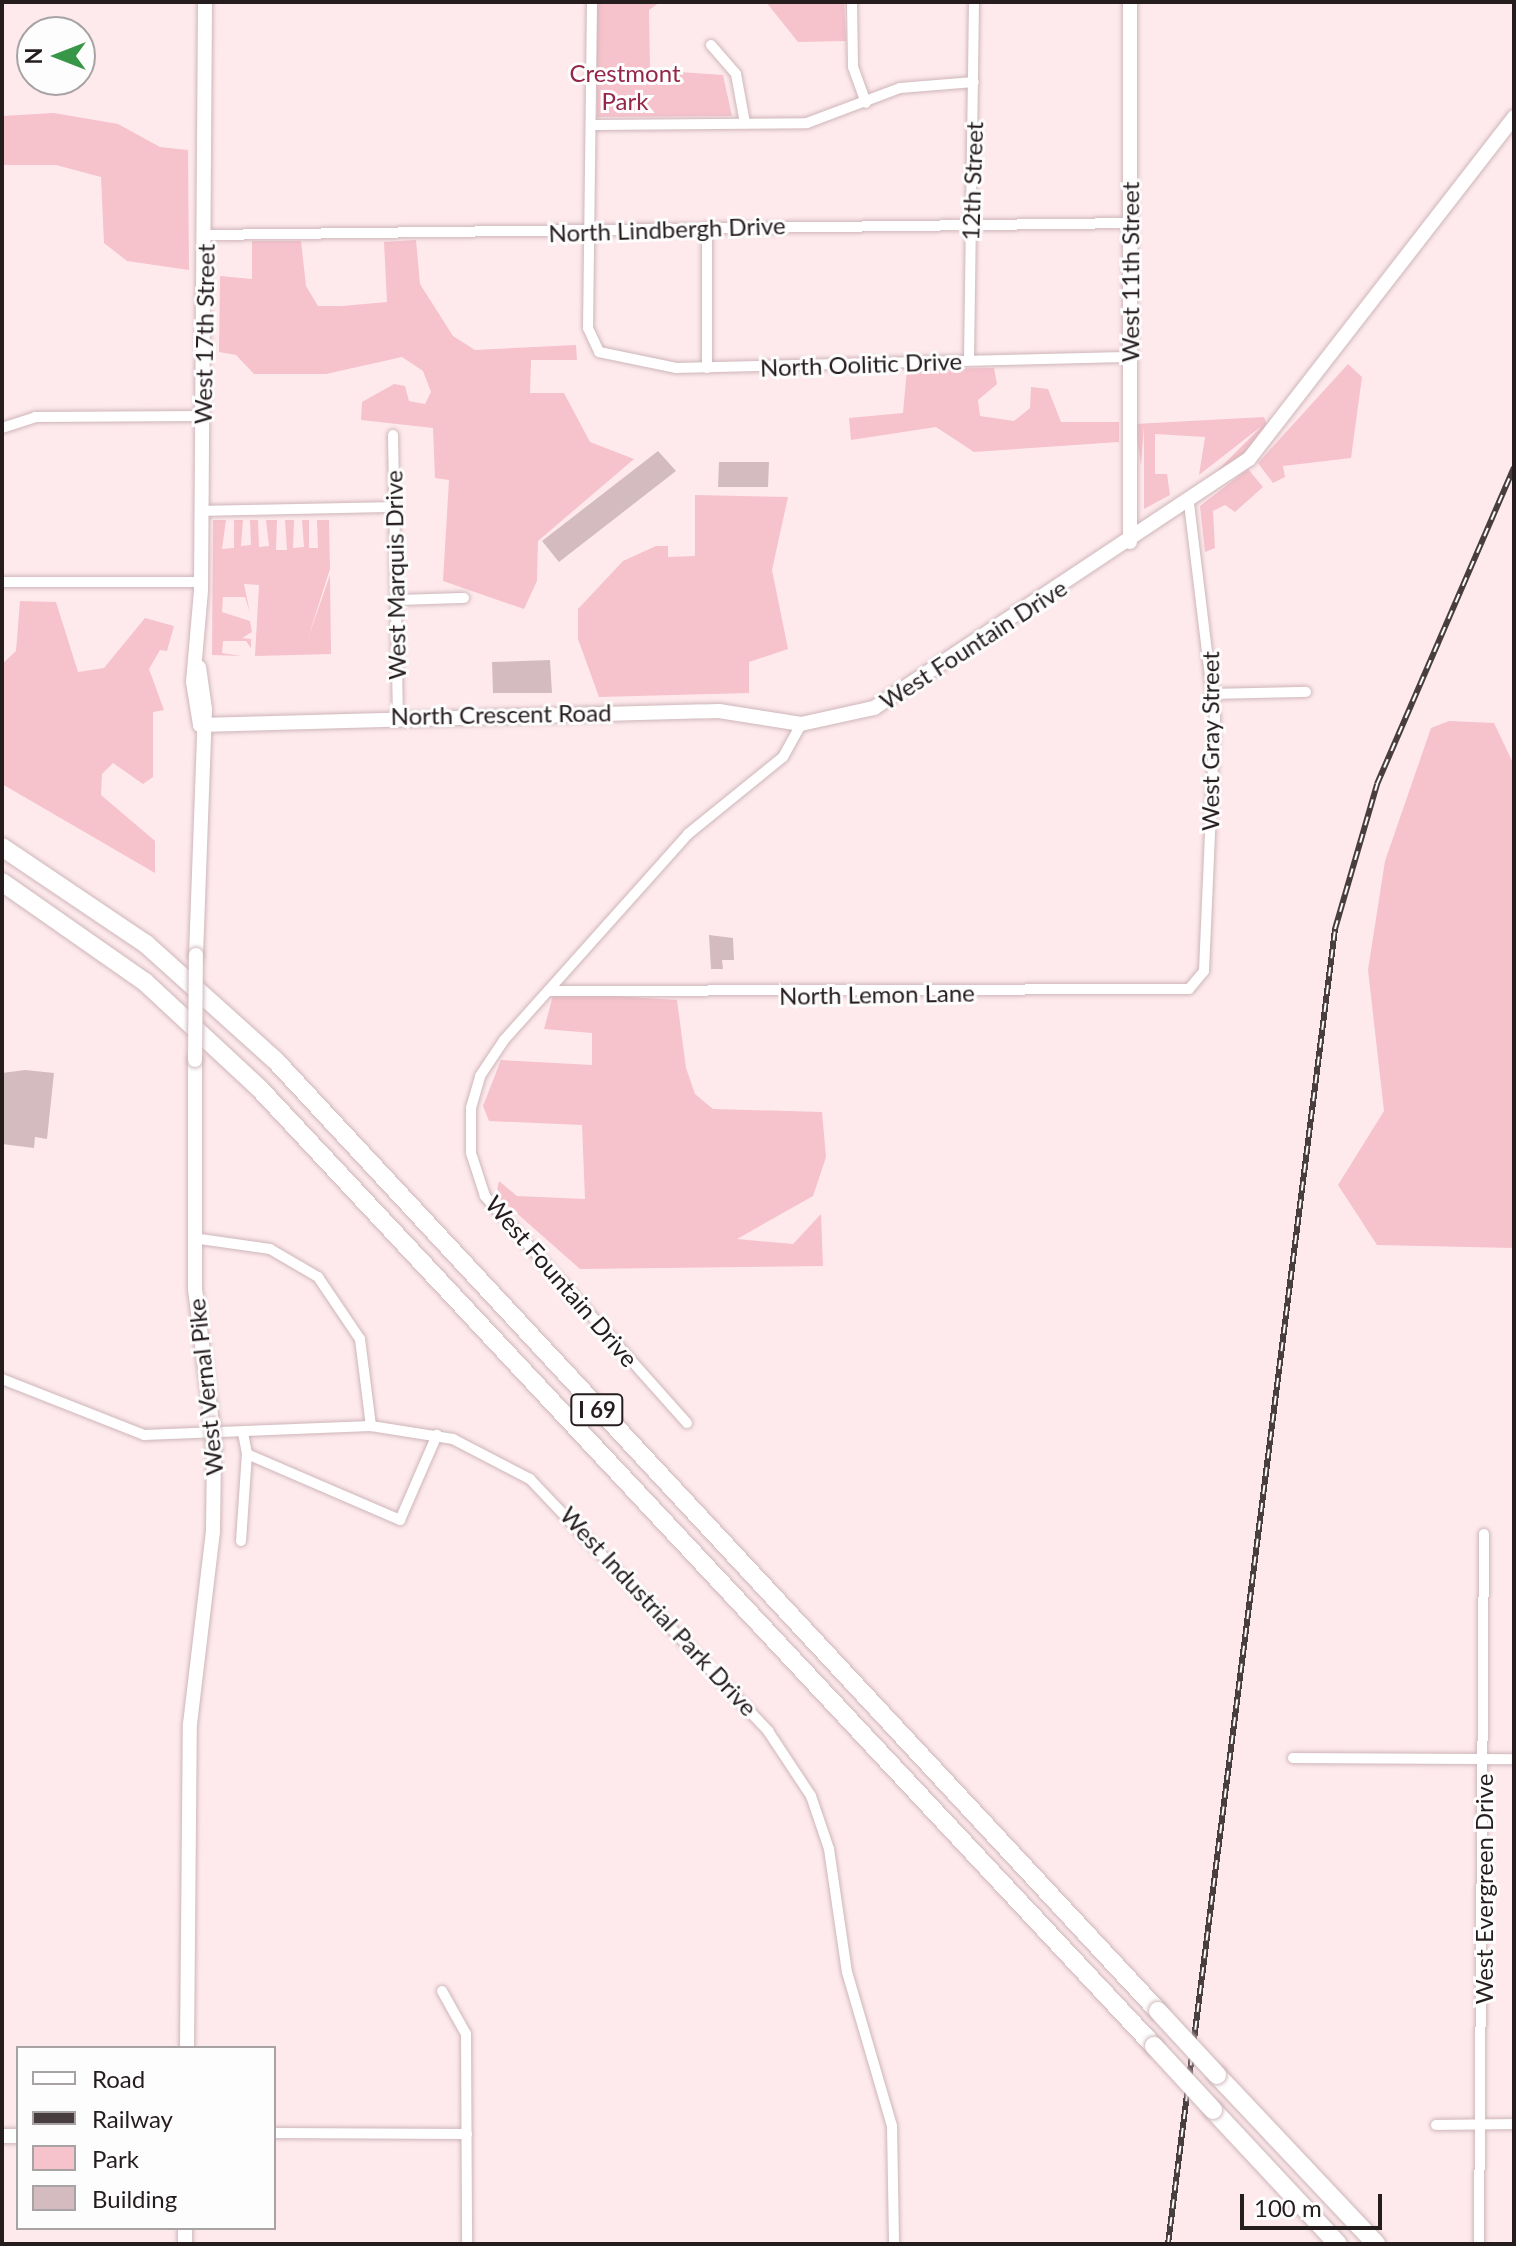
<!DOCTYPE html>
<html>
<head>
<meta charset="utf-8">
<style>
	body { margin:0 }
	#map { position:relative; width:1516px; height:2246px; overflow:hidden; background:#feeaed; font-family:Lato,sans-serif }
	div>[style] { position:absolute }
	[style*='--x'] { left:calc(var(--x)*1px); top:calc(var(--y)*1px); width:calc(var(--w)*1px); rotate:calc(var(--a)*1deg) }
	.green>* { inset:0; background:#f6c2cb }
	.building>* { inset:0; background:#d4bbbf }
	.roads { filter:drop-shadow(0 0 2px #ceb6ba) drop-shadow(0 0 2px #ceb6ba) }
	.street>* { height:10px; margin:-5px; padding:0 5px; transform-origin:5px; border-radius:5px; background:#fff }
	.secondary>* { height:14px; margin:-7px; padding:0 7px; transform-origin:7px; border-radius:7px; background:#fff }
	.highway>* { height:18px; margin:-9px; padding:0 9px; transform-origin:9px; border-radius:9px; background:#fff }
	.rail>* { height:6px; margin-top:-3px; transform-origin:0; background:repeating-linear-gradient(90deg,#fdfdfd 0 9px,#483d3f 0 18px); box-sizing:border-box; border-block:2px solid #483d3f }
	.bridges { filter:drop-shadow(0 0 2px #ceb6ba) drop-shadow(0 0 2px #ceb6ba) }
	.secondary-bridge>* { height:14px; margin:-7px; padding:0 7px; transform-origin:7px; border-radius:7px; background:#fff }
	.highway-bridge>* { height:18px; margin:-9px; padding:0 9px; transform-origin:9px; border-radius:9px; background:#fff }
	span { translate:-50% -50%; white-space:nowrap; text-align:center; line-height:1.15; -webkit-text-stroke:6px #fdfdfd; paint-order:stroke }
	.shield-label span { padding:2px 6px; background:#fdfdfd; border:2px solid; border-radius:6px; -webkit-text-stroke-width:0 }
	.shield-label { font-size:22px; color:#251c1e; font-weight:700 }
	.park-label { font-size:24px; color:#942749 }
	.street-label { font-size:24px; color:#251c1e }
	.frame { position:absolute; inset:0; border:4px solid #251c1e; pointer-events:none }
	.legend { position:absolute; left:16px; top:2046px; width:260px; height:184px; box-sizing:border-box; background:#fdfdfd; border:2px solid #a7a3a4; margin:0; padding:10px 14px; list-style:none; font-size:24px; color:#251c1e }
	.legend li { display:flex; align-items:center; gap:16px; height:40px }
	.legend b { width:40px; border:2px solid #a7a3a4 }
	.north { position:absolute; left:16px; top:16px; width:80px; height:80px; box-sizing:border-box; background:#fdfdfd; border:2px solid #a7a3a4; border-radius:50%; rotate:270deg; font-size:22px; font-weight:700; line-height:32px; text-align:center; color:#251c1e }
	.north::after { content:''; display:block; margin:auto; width:28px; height:36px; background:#389648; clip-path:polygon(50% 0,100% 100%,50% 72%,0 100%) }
	.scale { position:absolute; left:1240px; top:2194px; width:142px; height:36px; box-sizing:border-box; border:4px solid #251c1e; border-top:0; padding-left:10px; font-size:24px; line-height:28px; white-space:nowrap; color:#251c1e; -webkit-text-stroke:6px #fdfdfd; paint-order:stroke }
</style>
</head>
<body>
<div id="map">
	<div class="green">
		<i style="clip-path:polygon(596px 2px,660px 2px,649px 10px,650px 70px,723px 75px,732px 116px,597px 117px)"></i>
		<i style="clip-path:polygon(766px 2px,844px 2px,846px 41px,798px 42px)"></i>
		<i style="clip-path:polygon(54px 113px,118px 124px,160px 147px,188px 150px,189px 270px,127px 261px,104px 243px,101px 177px,56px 165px,2px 165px,2px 116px)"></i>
		<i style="clip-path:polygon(416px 240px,420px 284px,453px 336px,475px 350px,576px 345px,577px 360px,531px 360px,530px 393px,564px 393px,590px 442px,634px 459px,538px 541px,537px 581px,524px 609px,443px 581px,449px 480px,435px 478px,433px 428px,361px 420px,362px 402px,394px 384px,405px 386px,409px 401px,425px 404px,431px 392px,423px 371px,402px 357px,326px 374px,254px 374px,236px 355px,219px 352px,220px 276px,252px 279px,252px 241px,301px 241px,306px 286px,318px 306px,342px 306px,387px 302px,384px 242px)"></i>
		<i style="clip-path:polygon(1348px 364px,1362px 377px,1351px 458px,1283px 466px,1285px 477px,1273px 483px,1258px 463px)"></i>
		<i style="clip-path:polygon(994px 368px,997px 384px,978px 400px,980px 416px,1014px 421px,1030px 408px,1031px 387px,1048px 389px,1061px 422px,1119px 422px,1119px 442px,974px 452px,936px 427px,851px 440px,849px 418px,903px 413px,907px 369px)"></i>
		<i style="clip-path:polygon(1264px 417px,1268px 428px,1254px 447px,1205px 483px,1263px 425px,1199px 475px,1205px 437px,1155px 434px,1155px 474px,1167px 474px,1170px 495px,1144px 509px,1144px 426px,1141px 466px,1135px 424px)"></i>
		<i style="clip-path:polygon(1248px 469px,1263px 487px,1235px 512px,1225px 505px,1213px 511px,1215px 548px,1205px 552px,1200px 506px)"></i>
		<i style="clip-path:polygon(695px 495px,788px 497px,772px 570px,788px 649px,749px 662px,749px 693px,599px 697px,578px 639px,578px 609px,623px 561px,656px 546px,668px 546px,668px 557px,695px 556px)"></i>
		<i style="clip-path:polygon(213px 520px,226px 520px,222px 549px,234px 548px,234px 520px,243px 520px,241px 546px,251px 545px,250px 520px,258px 520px,259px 547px,269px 546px,266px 520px,277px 520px,276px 550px,287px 550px,285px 520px,294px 520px,293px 548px,304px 547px,302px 520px,309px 520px,309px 548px,318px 548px,317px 520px,329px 520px,330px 569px,307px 641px,330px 575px,331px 654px,255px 656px,259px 585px,244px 584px,250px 613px,245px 597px,223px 597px,222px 612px,250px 621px,252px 632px,242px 638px,251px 639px,251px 648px,246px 641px,223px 641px,222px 653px,241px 656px,212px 655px)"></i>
		<i style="clip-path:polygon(20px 601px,56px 602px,78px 672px,104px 668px,145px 618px,174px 626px,167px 651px,160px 650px,149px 669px,164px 710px,153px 712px,153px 777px,143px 784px,113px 763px,102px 774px,101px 795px,155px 841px,155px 873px,2px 784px,2px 664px,16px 651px)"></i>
		<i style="clip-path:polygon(1449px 721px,1494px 723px,1514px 765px,1514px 1248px,1377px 1245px,1338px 1185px,1384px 1111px,1368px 970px,1385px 861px,1431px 728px)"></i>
		<i style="clip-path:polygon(554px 992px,677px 1000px,686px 1068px,695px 1094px,713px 1109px,822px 1112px,826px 1157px,813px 1196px,737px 1239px,793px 1244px,821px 1214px,823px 1266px,580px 1269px,496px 1195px,499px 1181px,517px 1196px,585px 1199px,582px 1125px,489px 1121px,483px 1106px,501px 1060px,592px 1065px,592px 1033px,544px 1029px)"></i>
	</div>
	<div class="building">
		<i style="clip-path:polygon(658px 451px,676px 471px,559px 562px,542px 541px)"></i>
		<i style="clip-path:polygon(719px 462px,769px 462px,768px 487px,718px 487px)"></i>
		<i style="clip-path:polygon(550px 660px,552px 693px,493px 693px,492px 662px)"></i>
		<i style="clip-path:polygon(709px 935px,733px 938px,734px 960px,722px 960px,723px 969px,711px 969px)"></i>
		<i style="clip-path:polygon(25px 1070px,54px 1073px,47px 1139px,35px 1137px,34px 1148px,2px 1144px,2px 1073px)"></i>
	</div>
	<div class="roads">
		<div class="street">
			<i style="--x:592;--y:2;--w:326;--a:90.7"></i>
			<i style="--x:588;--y:328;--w:26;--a:65"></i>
			<i style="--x:599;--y:352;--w:79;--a:11.7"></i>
			<i style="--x:676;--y:368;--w:454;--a:-1.4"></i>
			<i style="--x:852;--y:2;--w:65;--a:89.1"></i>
			<i style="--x:853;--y:67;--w:38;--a:70"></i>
			<i style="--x:711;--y:45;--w:38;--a:49"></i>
			<i style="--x:736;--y:74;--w:50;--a:79.6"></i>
			<i style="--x:594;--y:125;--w:213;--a:-0.5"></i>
			<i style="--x:807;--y:123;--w:99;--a:-20.6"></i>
			<i style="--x:900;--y:88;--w:74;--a:-4.6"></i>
			<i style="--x:205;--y:235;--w:925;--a:-0.74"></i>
			<i style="--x:969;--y:360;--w:358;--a:-89.2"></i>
			<i style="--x:707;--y:368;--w:141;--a:-90"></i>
			<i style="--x:2;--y:428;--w:35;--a:-18"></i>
			<i style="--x:35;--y:417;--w:168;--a:-0.3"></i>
			<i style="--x:393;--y:435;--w:280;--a:89"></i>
			<i style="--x:202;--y:511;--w:192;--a:-1.2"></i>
			<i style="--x:2;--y:582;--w:199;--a:0"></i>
			<i style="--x:396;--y:600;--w:68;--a:-1.7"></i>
			<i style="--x:1215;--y:694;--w:91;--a:-1.3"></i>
			<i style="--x:549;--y:991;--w:640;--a:-0.18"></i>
			<i style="--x:1189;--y:989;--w:23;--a:-50"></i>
			<i style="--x:1204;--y:971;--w:253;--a:-87.5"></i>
			<i style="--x:1215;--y:718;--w:216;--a:-96.9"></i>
			<i style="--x:193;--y:1238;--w:78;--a:8.1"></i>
			<i style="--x:270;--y:1249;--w:56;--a:30.3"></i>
			<i style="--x:318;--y:1277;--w:75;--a:55.9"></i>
			<i style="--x:360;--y:1339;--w:88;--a:82.8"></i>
			<i style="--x:371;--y:1426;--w:83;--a:9"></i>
			<i style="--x:453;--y:1439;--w:87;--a:27.5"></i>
			<i style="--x:530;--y:1479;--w:347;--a:46.6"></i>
			<i style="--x:768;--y:1731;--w:78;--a:56.5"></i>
			<i style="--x:811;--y:1796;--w:56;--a:71.2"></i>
			<i style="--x:829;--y:1849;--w:124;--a:81.7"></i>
			<i style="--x:847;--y:1972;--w:160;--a:73.7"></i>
			<i style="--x:892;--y:2126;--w:118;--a:89"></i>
			<i style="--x:2;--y:1379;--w:153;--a:21.5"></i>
			<i style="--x:144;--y:1435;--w:227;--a:-2.3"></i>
			<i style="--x:687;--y:1423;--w:304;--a:-131.7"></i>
			<i style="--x:485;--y:1196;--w:45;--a:-108"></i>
			<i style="--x:471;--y:1153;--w:45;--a:-90"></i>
			<i style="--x:471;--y:1108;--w:33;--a:-74"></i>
			<i style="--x:480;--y:1076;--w:43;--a:-56.3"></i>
			<i style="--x:504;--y:1040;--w:276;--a:-48.2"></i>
			<i style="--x:688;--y:834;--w:122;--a:-39"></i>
			<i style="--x:783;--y:757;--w:38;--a:-61"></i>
			<i style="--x:243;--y:1433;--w:21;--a:79"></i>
			<i style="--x:247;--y:1454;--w:167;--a:23.3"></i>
			<i style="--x:400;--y:1520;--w:93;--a:-66.5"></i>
			<i style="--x:241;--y:1541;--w:87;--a:-86.1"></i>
			<i style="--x:1293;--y:1758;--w:221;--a:0.3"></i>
			<i style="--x:442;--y:1991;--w:49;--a:60.8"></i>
			<i style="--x:466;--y:2034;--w:210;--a:89.7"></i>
			<i style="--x:1436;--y:2125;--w:78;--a:-0.7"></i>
			<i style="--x:274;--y:2133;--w:193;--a:0.3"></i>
			<i style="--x:1479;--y:2244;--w:710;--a:-89.6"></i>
		</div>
		<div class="secondary">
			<i style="--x:1130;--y:2;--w:540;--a:90"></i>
			<i style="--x:200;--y:725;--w:519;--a:-1.55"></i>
			<i style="--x:719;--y:711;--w:83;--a:9"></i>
			<i style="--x:801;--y:724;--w:75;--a:-12.4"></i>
			<i style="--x:874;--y:708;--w:450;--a:-33.6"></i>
			<i style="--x:1249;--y:459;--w:433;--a:-52.2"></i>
			<i style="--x:200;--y:725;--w:44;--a:-99.2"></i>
			<i style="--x:193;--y:682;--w:92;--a:-85"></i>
			<i style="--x:201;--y:590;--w:588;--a:-89.61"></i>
			<i style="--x:196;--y:955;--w:246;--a:-87.9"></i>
			<i style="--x:205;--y:709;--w:42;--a:-98.1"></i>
			<i style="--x:195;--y:1060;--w:229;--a:90"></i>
			<i style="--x:195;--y:1289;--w:136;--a:82.8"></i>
			<i style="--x:187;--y:2048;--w:324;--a:-89.5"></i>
			<i style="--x:190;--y:1724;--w:193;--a:-83.2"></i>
			<i style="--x:213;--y:1532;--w:85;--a:-89.3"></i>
			<i style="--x:2;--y:2136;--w:16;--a:0"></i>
			<i style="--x:185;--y:2244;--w:16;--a:-90"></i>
		</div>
		<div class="highway">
			<i style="--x:2;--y:847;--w:174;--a:34"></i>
			<i style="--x:146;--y:944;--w:173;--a:42"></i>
			<i style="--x:275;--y:1060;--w:1298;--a:47.12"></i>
			<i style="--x:2;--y:882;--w:174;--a:35"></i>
			<i style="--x:145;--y:982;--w:156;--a:42.9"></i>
			<i style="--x:259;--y:1088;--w:1311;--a:46.95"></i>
			<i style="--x:1217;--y:2075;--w:232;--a:46.7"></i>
			<i style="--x:1213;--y:2110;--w:183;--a:47"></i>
		</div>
	</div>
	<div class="rail">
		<i style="--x:1168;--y:2244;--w:1326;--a:-82.76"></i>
		<i style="--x:1335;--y:929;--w:151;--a:-73.8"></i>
		<i style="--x:1377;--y:784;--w:345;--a:-66.6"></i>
	</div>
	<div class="bridges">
		<div class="secondary-bridge">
			<i style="--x:195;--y:1060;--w:105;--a:-89.5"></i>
			<i style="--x:212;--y:1424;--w:23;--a:85"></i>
		</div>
		<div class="highway-bridge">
			<i style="--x:1158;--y:2011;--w:87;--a:47.3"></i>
			<i style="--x:1154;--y:2046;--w:87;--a:47.3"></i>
		</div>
	</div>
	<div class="shield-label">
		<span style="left:597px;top:1410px">I 69</span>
	</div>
	<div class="park-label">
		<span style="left:625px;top:87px">Crestmont<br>Park</span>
	</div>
	<div class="street-label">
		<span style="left:972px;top:181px;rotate:-88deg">12th Street</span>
		<span style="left:667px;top:229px;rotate:-2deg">North Lindbergh Drive</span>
		<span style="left:1130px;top:272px;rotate:-90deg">West 11th Street</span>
		<span style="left:204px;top:334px;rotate:-89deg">West 17th Street</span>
		<span style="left:861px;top:364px;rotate:-2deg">North Oolitic Drive</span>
		<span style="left:395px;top:575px;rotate:-91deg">West Marquis Drive</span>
		<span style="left:973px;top:644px;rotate:-33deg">West Fountain Drive</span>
		<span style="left:501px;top:714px;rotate:-1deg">North Crescent Road</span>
		<span style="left:1210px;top:741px;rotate:-90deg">West Gray Street</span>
		<span style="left:877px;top:994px;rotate:-1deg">North Lemon Lane</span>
		<span style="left:562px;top:1281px;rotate:49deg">West Fountain Drive</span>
		<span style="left:205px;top:1387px;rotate:-96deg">West Vernal Pike</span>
		<span style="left:659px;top:1611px;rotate:47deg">West Industrial Park Drive</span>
		<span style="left:1484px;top:1889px;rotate:-90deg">West Evergreen Drive</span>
	</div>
	<div class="frame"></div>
	<ul class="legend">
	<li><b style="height:10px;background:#fff"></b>Road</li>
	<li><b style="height:10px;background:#483d3f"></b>Railway</li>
	<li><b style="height:22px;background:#f6c2cb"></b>Park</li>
	<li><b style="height:22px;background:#d4bbbf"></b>Building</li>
	</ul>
	<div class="north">N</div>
	<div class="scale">100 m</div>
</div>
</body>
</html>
